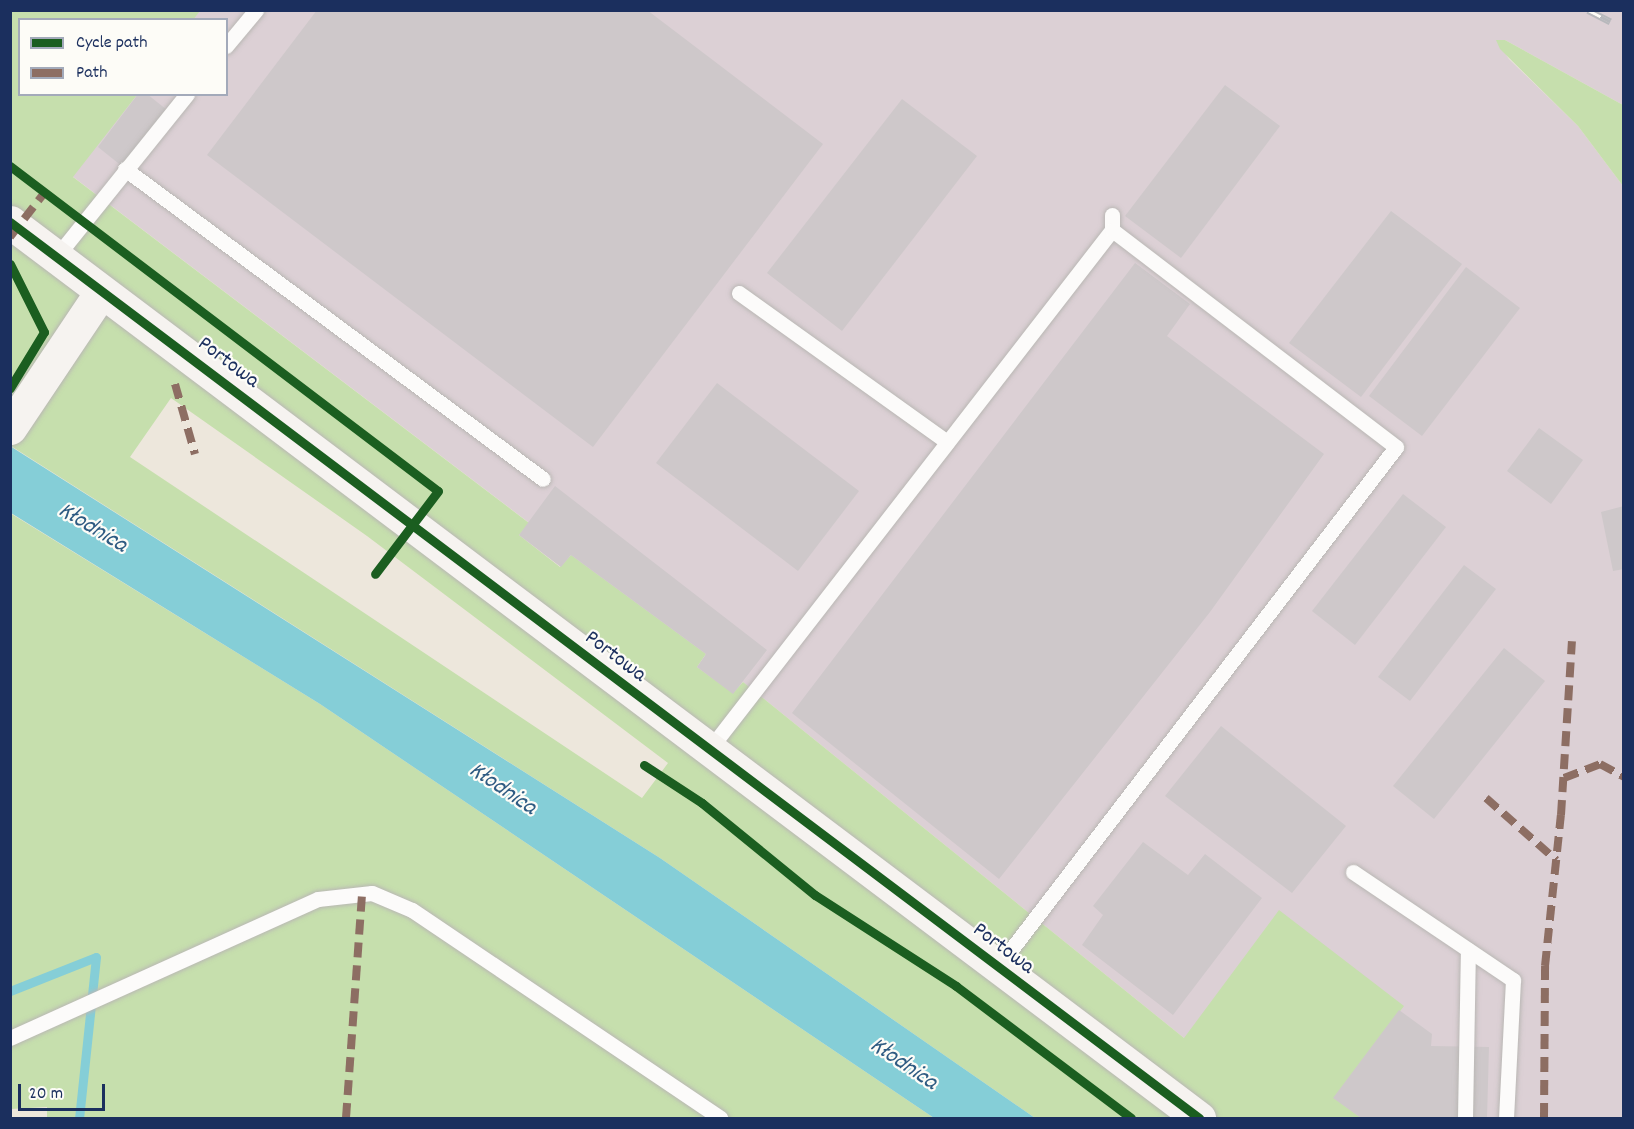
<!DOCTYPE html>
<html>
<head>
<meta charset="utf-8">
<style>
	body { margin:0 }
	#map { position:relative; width:1634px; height:1129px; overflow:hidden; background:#ede7dc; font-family:Dekko,sans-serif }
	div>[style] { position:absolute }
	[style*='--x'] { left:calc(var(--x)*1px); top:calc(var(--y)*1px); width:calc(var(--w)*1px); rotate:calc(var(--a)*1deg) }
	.industrial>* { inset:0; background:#dcd0d5 }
	.green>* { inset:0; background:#c6dfad }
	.water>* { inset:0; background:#85ced7 }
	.stream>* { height:9px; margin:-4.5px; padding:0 4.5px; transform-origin:4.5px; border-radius:4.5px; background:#85ced7 }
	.building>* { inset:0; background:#cec8ca }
	.roads { filter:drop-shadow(0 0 2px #b9b7b4) drop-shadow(0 0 2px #b9b7b4) }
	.lane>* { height:15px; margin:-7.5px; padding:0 7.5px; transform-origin:7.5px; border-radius:7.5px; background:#fcfbfa }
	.secondary>* { height:33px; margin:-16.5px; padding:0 16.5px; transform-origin:16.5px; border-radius:16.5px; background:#f6f3f0 }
	.rail>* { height:7px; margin-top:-3.5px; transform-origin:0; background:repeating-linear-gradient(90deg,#fdfcf7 0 14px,#b7b8bc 0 28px); box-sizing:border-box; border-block:2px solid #b7b8bc }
	.quiet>* { height:8px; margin-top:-4px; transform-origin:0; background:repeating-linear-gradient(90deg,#8d6e63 0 15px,transparent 0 23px) }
	.cycleway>* { height:9px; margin:-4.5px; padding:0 4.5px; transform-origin:4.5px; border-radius:4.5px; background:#1b5e20 }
	span { translate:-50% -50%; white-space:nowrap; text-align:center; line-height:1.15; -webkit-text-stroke:4.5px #fdfcf7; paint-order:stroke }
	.street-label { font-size:22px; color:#1b2f5e }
	.water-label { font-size:24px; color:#2e5b82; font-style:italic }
	.frame { position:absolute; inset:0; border:12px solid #1b2f5e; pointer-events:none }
	.legend { position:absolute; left:18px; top:18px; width:210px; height:78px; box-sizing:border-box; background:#fdfcf7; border:2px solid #a3aaba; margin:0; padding:8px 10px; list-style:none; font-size:18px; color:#1b2f5e }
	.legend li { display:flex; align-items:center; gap:12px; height:30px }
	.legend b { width:30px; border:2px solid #a3aaba }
	.scale { position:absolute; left:18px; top:1084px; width:87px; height:27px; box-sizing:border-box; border:3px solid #1b2f5e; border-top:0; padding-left:8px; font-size:18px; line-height:21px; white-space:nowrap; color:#1b2f5e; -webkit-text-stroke:4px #fdfcf7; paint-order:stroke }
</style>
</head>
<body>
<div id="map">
	<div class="industrial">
		<i style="clip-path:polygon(200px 11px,1623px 11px,1623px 105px,1505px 40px,1497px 41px,1509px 59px,1578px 126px,1623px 186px,1623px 1118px,1291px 1118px,1184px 1038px,743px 682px,733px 694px,697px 667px,706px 655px,570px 555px,561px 567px,519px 535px,528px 522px,72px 176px,137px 95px,226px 94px,226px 20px,193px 19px)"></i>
	</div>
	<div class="green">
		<i style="clip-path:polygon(evenodd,11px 11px,200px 11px,193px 20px,20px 20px,20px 94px,137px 95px,73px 177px,529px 523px,519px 535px,560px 567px,571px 555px,706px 654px,697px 667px,733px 693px,743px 682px,1184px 1038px,1279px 910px,1404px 1006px,1334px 1098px,1361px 1118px,1035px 1118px,660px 858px,11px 446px,11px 11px,171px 398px,367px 536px,668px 763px,642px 798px,130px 457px,171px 398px)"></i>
		<i style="clip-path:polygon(1496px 40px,1505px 40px,1623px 105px,1623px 186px,1578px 126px,1500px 49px)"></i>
		<i style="clip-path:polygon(10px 513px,320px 704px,934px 1118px,47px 1118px,47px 1107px,11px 1109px)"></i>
	</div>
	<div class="water">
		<i style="clip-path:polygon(10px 446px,660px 858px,1035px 1118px,934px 1118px,320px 704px,11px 513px)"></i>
	</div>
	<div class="stream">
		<i style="--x:10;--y:991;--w:92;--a:-21.6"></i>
		<i style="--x:96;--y:957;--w:162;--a:96"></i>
	</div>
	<div class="building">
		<i style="clip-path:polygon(317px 10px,647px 10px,823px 144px,593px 447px,207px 155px)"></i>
		<i style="clip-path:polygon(1225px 85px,1280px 126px,1181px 258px,1125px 216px)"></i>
		<i style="clip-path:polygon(138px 94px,147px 94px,167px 110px,123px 167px,98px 147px)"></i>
		<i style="clip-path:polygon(902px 99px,977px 156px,842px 331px,767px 273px)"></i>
		<i style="clip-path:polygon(1391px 211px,1462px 264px,1361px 397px,1289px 343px)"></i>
		<i style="clip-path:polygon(1135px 263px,1190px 304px,1167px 336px,1324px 454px,1210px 612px,999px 879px,792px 713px)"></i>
		<i style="clip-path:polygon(1466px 267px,1520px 308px,1422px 436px,1369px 396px)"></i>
		<i style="clip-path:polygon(717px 383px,859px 491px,798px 571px,656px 463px)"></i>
		<i style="clip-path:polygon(1539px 428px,1583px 460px,1551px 504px,1507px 471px)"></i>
		<i style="clip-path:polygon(555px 486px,767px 650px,733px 694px,697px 667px,706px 654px,571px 555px,561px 567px,519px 535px)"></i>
		<i style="clip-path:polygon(1403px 494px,1446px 527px,1355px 645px,1312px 611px)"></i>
		<i style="clip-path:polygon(1624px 506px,1624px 569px,1613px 571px,1601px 512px)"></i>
		<i style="clip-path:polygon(1464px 565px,1496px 589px,1410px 701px,1378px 677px)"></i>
		<i style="clip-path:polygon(1504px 648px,1545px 681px,1434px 819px,1393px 786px)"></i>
		<i style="clip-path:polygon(1221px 726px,1346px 826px,1292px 893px,1165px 796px)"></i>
		<i style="clip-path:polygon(1143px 842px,1188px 875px,1205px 854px,1262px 898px,1173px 1015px,1082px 945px,1103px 915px,1093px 906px)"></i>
		<i style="clip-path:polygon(1399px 1010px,1432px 1034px,1431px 1046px,1489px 1047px,1487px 1118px,1361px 1118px,1333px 1098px)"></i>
	</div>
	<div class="roads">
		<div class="lane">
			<i style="--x:226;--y:46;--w:47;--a:-50.2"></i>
			<i style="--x:125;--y:169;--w:520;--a:36.56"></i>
			<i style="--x:56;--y:257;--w:209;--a:-51.2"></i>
			<i style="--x:739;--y:293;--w:256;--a:35.6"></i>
			<i style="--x:708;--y:751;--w:659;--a:-52.21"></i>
			<i style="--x:1112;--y:230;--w:15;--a:-90"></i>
			<i style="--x:1353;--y:872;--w:193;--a:34"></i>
			<i style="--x:1513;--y:980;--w:138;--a:92.9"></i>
			<i style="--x:997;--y:968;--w:656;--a:-52.55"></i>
			<i style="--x:1396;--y:447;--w:357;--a:-142.6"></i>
			<i style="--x:10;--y:1038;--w:338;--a:-24.3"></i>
			<i style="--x:318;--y:899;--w:54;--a:-6.3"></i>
			<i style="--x:372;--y:893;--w:43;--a:23"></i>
			<i style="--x:412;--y:910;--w:372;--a:34"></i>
			<i style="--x:1465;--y:1118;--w:168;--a:-89"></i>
		</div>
		<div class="secondary">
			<i style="--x:10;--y:222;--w:1489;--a:37"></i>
			<i style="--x:10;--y:428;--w:164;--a:-56.2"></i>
		</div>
	</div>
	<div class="rail">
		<i style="--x:1588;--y:10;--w:25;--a:27"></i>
	</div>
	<div class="quiet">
		<i style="--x:10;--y:237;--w:57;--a:-52.1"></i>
		<i style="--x:175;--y:384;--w:73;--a:74.1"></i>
		<i style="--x:1564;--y:778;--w:39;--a:-21"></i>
		<i style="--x:1600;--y:764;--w:27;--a:28"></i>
		<i style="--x:1486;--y:798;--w:94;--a:41.5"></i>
		<i style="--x:346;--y:1118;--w:225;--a:-85.9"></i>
		<i style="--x:1544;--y:1118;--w:152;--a:-89.6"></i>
		<i style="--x:1545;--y:966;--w:152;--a:-84"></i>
		<i style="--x:1561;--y:815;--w:174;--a:-86.4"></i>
	</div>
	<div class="cycleway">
		<i style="--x:10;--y:166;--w:537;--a:37.21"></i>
		<i style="--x:438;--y:491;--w:104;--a:127.2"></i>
		<i style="--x:10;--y:222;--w:1489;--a:37"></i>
		<i style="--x:10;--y:264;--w:76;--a:63.4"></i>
		<i style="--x:44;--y:332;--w:66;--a:121.3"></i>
		<i style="--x:644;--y:765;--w:69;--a:33.2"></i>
		<i style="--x:702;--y:803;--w:146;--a:39.2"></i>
		<i style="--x:815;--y:895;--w:168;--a:32.8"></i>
		<i style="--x:956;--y:986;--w:219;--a:37"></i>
	</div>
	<div class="street-label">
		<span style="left:228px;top:363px;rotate:37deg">Portowa</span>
		<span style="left:615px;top:657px;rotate:37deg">Portowa</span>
		<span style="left:1003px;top:949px;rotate:37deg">Portowa</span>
	</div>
	<div class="water-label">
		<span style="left:92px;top:529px;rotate:31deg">Kłodnica</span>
		<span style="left:502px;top:790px;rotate:34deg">Kłodnica</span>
		<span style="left:903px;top:1065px;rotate:34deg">Kłodnica</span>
	</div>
	<div class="frame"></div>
	<ul class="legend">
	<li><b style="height:8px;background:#1b5e20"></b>Cycle path</li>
	<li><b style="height:8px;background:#8d6e63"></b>Path</li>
	</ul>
	<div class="scale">20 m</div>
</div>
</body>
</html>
